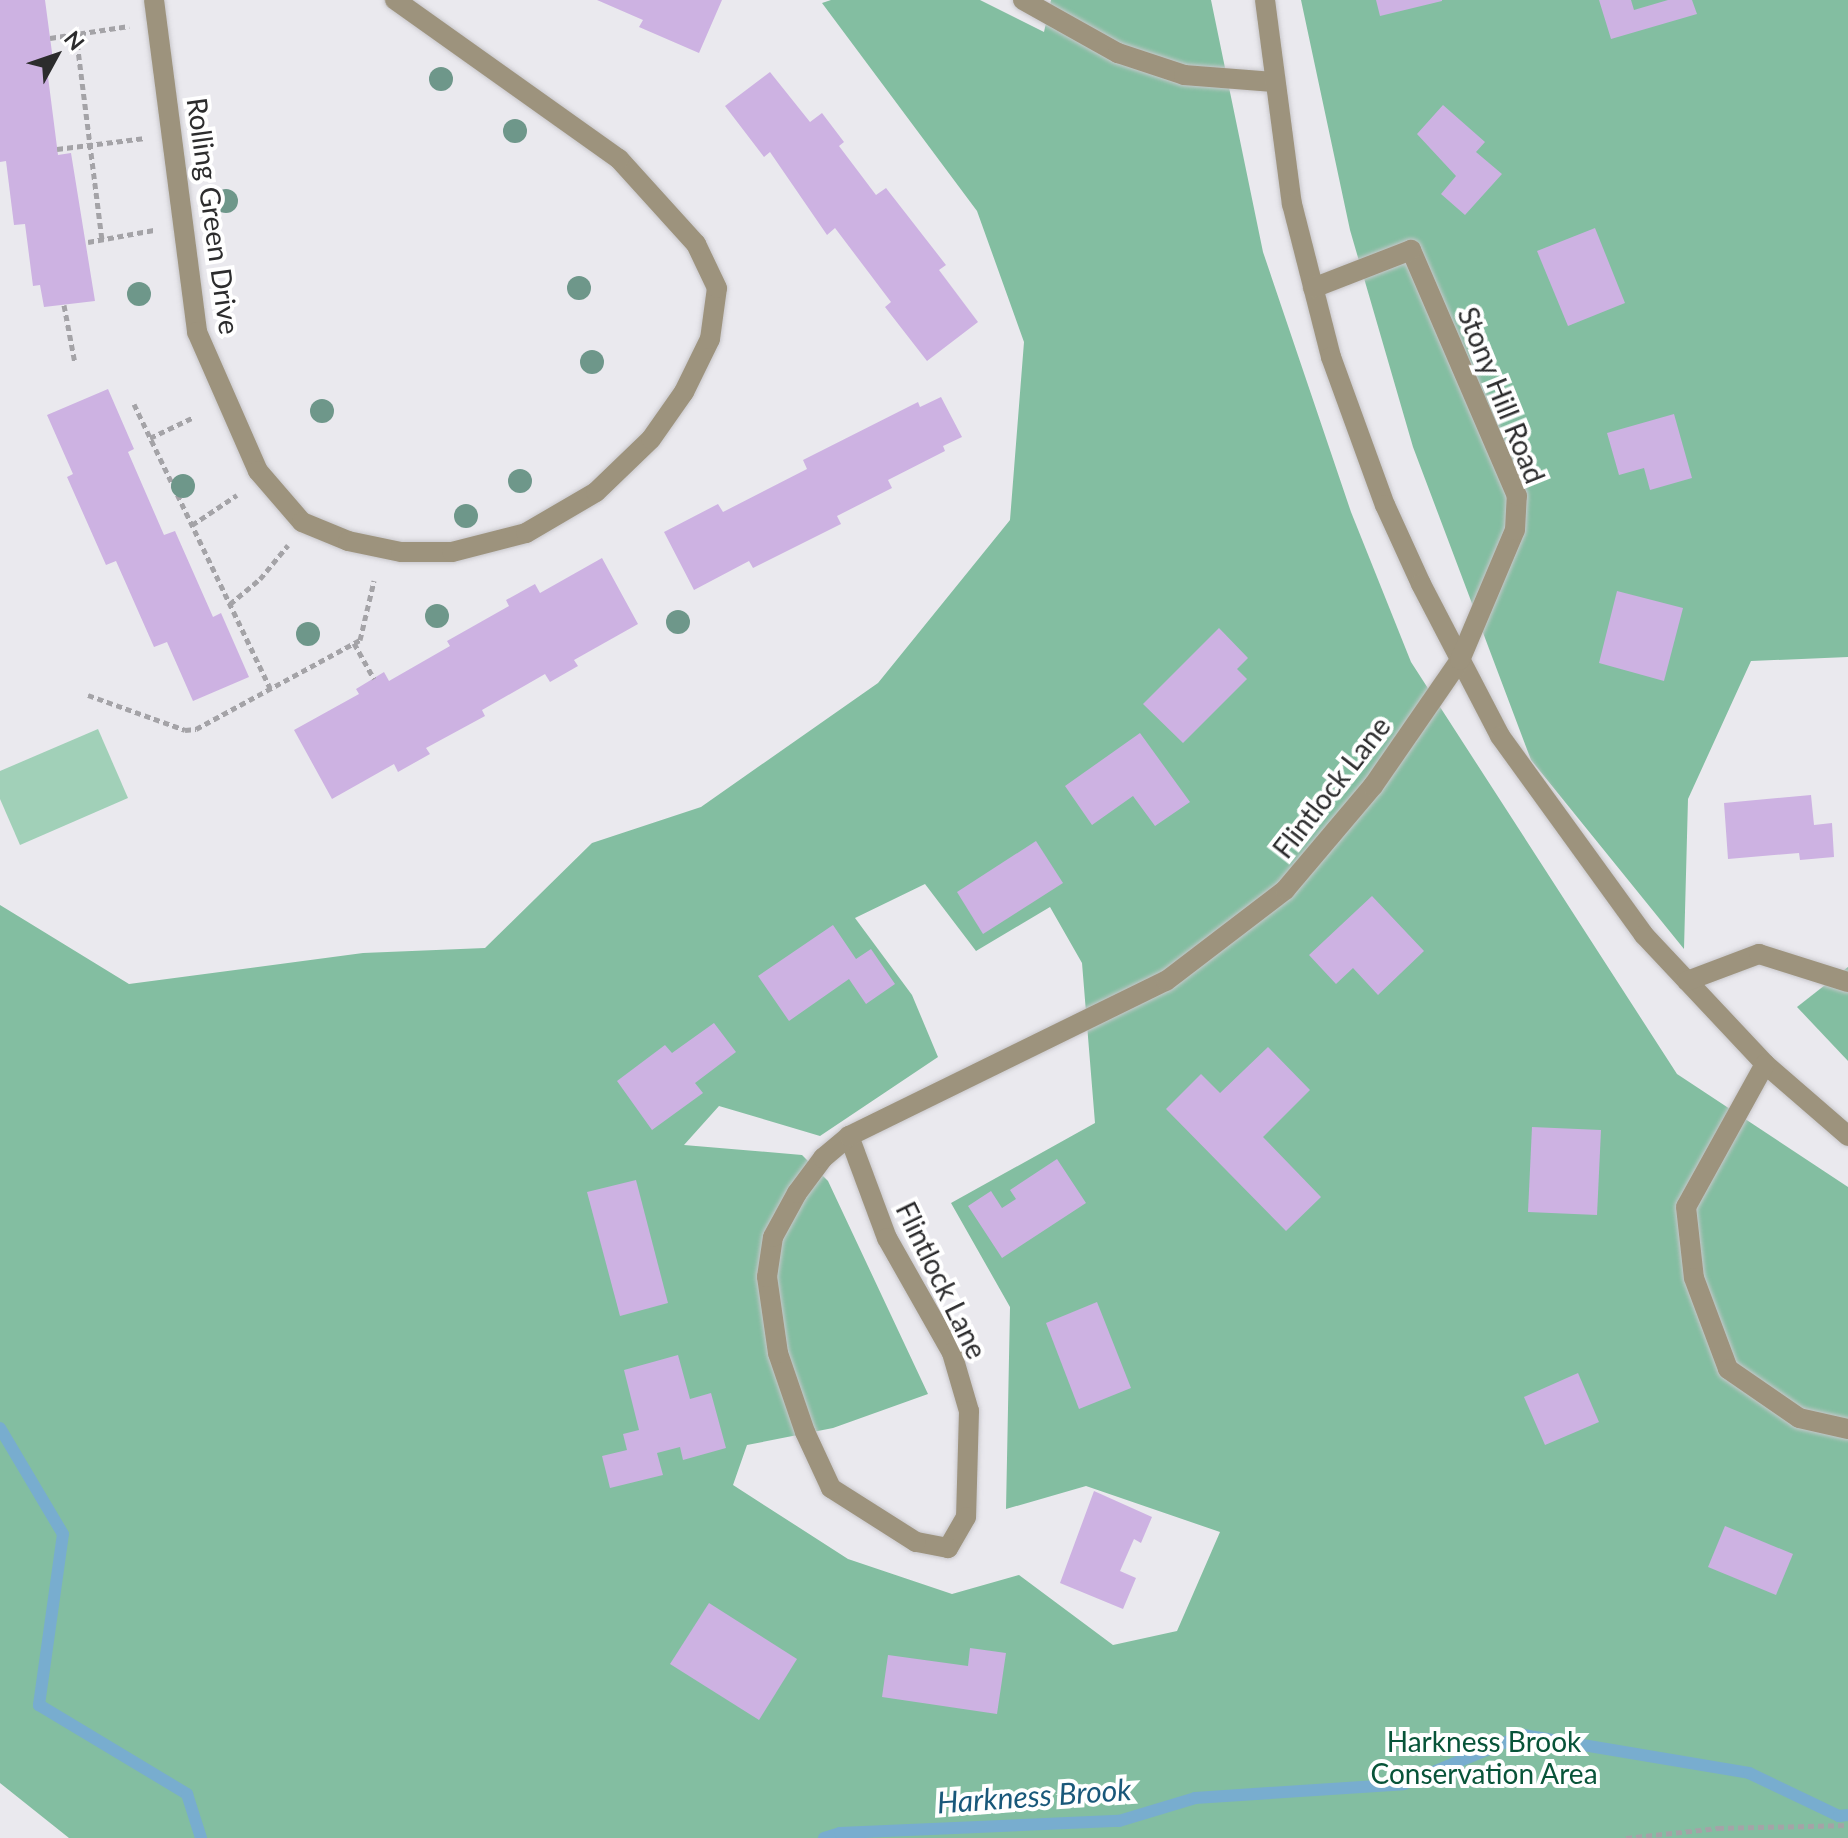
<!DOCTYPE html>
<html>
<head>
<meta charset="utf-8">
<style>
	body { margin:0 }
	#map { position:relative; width:1848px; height:1838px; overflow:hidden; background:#eae9ee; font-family:Lato,sans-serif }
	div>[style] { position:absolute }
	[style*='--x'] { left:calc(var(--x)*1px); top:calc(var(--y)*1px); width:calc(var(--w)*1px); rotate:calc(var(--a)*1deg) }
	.green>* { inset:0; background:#a1d0b8 }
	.forest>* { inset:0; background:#83bea1 }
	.stream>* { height:12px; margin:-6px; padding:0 6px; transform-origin:6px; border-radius:6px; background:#78adcf }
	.building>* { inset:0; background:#cdb2e2 }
	.path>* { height:5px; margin-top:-2.5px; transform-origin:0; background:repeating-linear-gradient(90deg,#a4a3a7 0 6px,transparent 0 10px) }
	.roads { filter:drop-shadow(0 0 2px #c8c7cb) drop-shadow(0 0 2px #c8c7cb) }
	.street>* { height:20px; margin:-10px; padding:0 10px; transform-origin:10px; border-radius:10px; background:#9d937d }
	.trees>* { width:24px; height:24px; margin:-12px; border-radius:50%; background:#6e978a }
	span { translate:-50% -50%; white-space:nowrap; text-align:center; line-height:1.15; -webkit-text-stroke:8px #fff; paint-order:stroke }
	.street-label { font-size:28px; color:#2c2c2d }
	.park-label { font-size:28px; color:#085439 }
	.water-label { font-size:30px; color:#19587a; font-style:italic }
	.north { position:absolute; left:16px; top:16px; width:80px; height:80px; -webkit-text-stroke:6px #fff; paint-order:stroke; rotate:50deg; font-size:22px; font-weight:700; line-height:32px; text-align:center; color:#2c2c2d }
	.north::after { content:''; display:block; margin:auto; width:28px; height:36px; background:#2c2c2d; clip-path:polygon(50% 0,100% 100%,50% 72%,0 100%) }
</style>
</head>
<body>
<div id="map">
	<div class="green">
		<i style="clip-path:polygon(98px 729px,128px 798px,20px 845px,0 799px,0 771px)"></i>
	</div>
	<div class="forest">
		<i style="clip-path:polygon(evenodd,831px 0,980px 0,1044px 32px,1051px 0,1211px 0,1263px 252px,1351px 512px,1411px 662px,1677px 1074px,1848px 1187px,1848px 1838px,69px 1838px,0 1783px,0 905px,129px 984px,363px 953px,485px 948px,592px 843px,701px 807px,878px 683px,1010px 520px,1024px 342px,977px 211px,822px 3px,831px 0,925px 884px,976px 951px,1050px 907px,1082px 963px,1095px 1123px,951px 1203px,1010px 1307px,1006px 1509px,1086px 1486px,1220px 1532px,1177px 1631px,1113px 1645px,1019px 1575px,952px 1594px,848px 1559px,733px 1485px,747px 1445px,833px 1428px,928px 1394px,828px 1181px,802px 1155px,684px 1145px,719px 1106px,820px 1136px,938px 1057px,912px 995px,855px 918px,925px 884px)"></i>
		<i style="clip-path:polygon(1301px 0,1848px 0,1848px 657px,1751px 661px,1688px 799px,1684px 949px,1531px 760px,1413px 447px,1350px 230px)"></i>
		<i style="clip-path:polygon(1848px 967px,1848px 1061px,1797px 1007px)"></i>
	</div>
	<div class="stream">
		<i style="--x:0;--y:1428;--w:123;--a:59.3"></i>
		<i style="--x:63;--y:1534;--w:173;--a:98"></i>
		<i style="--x:39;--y:1705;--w:173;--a:31"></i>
		<i style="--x:187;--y:1794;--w:46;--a:72.3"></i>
		<i style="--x:824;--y:1838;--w:17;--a:-17"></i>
		<i style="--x:840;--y:1833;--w:279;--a:-2.5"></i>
		<i style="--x:1119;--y:1821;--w:79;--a:-16.8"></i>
		<i style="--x:1195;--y:1798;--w:209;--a:-3.8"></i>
		<i style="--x:1404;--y:1784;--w:129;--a:-22.4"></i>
		<i style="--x:1523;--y:1735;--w:229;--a:9.5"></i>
		<i style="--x:1749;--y:1773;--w:100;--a:25.5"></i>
		<i style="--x:1839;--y:1816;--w:9;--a:-6"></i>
	</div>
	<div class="building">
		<i style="clip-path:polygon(0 0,45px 0,53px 60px,46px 61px,58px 155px,71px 153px,95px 301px,44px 307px,40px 285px,33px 286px,25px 224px,14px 225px,6px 161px,0 162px)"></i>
		<i style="clip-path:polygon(597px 0,722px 0,699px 53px,639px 27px,643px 20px)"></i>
		<i style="clip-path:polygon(1376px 0,1442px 0,1442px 1px,1380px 16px)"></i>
		<i style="clip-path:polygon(1599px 0,1631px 0,1634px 10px,1668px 0,1692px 0,1697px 14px,1611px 39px)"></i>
		<i style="clip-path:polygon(770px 72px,810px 122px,822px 113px,844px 142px,839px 146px,876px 195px,886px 188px,946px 265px,939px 270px,978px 322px,927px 361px,885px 307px,891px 302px,835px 228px,827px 235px,770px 152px,764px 157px,725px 106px)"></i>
		<i style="clip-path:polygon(1443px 105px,1485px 142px,1476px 152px,1502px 174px,1465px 215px,1441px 194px,1456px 176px,1417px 134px)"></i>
		<i style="clip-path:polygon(1595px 228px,1625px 303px,1568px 326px,1537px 251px)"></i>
		<i style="clip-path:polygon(108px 389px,134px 449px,128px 452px,164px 535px,175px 531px,213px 617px,221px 613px,249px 677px,193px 701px,167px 642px,154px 647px,116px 561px,106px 565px,67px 477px,73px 474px,47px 415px)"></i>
		<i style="clip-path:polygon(941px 397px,962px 437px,943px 446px,945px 451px,888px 480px,892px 488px,837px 516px,841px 524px,753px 568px,749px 561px,694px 590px,664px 532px,718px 504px,723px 512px,807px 469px,803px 460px,918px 402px,920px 407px)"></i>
		<i style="clip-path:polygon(1674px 414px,1692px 478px,1650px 490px,1644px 468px,1619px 475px,1607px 433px)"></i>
		<i style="clip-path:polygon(602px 558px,638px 624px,574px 660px,578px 666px,550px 682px,545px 674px,482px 710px,485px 716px,426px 748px,430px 754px,398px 772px,394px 764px,332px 799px,294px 730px,359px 694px,356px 689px,384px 672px,389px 681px,450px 646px,447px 641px,509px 606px,506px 600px,535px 584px,540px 593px)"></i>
		<i style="clip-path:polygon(1617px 591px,1683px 608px,1664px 681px,1599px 663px)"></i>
		<i style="clip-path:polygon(1219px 628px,1248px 658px,1237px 669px,1247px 679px,1183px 743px,1143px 704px)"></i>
		<i style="clip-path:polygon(1140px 733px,1190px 802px,1155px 826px,1133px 796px,1092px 825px,1065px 786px)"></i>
		<i style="clip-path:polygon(1811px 795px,1814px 825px,1832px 823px,1834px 857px,1800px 860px,1799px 853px,1728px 859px,1724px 803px)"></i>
		<i style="clip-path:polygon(1036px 841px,1063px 883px,983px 934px,957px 892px)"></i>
		<i style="clip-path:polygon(1372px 896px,1424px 951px,1378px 995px,1353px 968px,1336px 984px,1309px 955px)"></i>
		<i style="clip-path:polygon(833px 925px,856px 959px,871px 949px,895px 984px,866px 1004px,849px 979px,789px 1021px,758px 976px)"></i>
		<i style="clip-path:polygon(714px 1023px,736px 1052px,695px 1083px,703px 1093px,652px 1130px,617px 1081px,665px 1045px,672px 1053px)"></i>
		<i style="clip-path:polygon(1268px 1047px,1310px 1090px,1263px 1137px,1321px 1197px,1286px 1231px,1166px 1109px,1201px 1074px,1220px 1093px)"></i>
		<i style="clip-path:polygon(1532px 1127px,1601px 1130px,1597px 1215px,1528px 1212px)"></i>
		<i style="clip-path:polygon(1057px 1159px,1086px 1203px,1002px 1258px,968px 1206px,991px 1191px,1002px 1208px,1016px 1199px,1010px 1190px)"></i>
		<i style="clip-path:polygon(636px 1180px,668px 1303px,620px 1316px,587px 1192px)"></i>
		<i style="clip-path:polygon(1097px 1302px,1131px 1388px,1079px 1409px,1046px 1323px)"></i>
		<i style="clip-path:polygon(678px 1355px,690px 1399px,711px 1393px,726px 1448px,683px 1460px,680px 1447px,657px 1453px,663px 1475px,610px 1488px,602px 1456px,627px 1450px,623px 1434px,639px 1430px,624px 1370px)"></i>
		<i style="clip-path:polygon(1578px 1373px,1599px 1422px,1545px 1445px,1524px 1397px)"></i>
		<i style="clip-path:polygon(1094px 1491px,1152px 1517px,1141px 1543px,1134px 1539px,1120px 1571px,1136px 1578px,1123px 1609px,1060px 1583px)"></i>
		<i style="clip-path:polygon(1725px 1526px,1793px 1554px,1776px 1595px,1708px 1567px)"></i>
		<i style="clip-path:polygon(709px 1603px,797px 1659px,759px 1720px,670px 1664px)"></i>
		<i style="clip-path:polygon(970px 1648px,1006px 1653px,997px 1714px,882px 1697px,888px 1655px,968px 1666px)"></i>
	</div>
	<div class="path">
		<i style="--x:76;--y:34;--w:207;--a:82.8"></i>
		<i style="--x:50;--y:38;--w:80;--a:-8.6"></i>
		<i style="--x:57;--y:149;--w:89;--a:-7.1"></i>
		<i style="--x:88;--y:242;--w:67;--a:-10.3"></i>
		<i style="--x:64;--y:305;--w:59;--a:79.3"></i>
		<i style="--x:134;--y:404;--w:315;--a:64.4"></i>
		<i style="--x:150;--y:438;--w:47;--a:-25.5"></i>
		<i style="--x:192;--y:525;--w:54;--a:-33.7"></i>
		<i style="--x:230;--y:604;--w:39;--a:-40"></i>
		<i style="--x:260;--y:579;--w:44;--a:-50.5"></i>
		<i style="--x:354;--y:643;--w:41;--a:60.9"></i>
		<i style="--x:88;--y:695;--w:103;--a:19.8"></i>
		<i style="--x:185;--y:730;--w:11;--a:-5"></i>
		<i style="--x:196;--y:729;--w:187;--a:-28.5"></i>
		<i style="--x:360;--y:640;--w:61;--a:-76.7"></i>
		<i style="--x:1626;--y:1838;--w:93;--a:-6.2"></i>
		<i style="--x:1718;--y:1828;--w:130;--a:-1.3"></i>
	</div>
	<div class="roads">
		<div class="street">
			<i style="--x:154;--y:0;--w:335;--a:82.6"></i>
			<i style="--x:197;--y:332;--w:152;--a:66.3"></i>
			<i style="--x:258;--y:471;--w:67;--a:49.2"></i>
			<i style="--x:302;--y:522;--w:50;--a:22.4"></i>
			<i style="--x:348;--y:541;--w:54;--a:11.7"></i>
			<i style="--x:401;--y:552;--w:51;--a:0"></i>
			<i style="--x:452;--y:552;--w:76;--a:-14.4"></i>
			<i style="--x:526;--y:533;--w:81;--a:-30.4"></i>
			<i style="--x:596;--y:492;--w:76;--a:-43.9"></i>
			<i style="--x:651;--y:439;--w:57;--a:-54.9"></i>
			<i style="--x:684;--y:392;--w:59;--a:-63.9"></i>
			<i style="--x:710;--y:339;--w:51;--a:-82.2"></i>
			<i style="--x:717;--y:288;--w:49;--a:-115.5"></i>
			<i style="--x:696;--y:244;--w:115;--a:-132.2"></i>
			<i style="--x:619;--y:159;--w:275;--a:-144.6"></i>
			<i style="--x:1023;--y:0;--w:109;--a:29.2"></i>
			<i style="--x:1118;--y:53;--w:70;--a:18.4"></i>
			<i style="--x:1184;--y:75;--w:90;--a:4.4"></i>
			<i style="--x:1265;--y:0;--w:206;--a:82.5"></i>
			<i style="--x:1292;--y:204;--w:158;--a:75.7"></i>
			<i style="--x:1331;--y:357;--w:158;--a:70"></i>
			<i style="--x:1385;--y:505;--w:87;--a:65.5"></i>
			<i style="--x:1421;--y:584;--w:171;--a:62.5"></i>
			<i style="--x:1500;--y:736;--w:246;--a:54.1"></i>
			<i style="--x:1644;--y:935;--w:177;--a:46.8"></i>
			<i style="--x:1765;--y:1064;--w:110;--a:40.9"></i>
			<i style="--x:1687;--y:981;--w:77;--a:-20.6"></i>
			<i style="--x:1759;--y:954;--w:93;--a:17.5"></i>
			<i style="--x:1765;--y:1064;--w:163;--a:118.9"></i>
			<i style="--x:1686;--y:1207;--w:71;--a:83.6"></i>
			<i style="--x:1694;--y:1278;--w:97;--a:69.5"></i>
			<i style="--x:1728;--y:1369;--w:86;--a:34.6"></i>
			<i style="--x:1799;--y:1418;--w:50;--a:12.7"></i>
			<i style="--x:849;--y:1136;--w:109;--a:69.6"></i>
			<i style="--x:887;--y:1238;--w:132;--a:60.5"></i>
			<i style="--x:952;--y:1353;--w:60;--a:73.7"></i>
			<i style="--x:969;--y:1411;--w:106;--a:91.6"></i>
			<i style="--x:966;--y:1517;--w:36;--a:120"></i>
			<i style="--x:948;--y:1548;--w:33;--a:-169"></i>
			<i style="--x:916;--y:1542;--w:101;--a:-147.6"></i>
			<i style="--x:831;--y:1488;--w:62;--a:-114.9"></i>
			<i style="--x:805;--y:1432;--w:83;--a:-108.9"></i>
			<i style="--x:778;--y:1353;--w:77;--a:-98.2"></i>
			<i style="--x:767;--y:1277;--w:40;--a:-81.5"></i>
			<i style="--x:773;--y:1237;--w:50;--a:-61.4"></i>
			<i style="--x:797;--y:1193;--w:44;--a:-53.4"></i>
			<i style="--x:823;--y:1158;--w:34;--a:-40"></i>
			<i style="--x:849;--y:1136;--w:353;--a:-26.1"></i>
			<i style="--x:1166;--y:981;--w:150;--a:-37.4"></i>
			<i style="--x:1285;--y:890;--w:136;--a:-49.8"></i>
			<i style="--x:1373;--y:786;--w:153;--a:-55.4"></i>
			<i style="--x:1460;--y:660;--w:141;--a:-67.1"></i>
			<i style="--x:1515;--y:530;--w:34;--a:-87"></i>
			<i style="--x:1517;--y:496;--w:268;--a:-113.3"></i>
			<i style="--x:1411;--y:250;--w:105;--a:158.8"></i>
		</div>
	</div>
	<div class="trees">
		<i style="left:441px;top:79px"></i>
		<i style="left:515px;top:131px"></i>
		<i style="left:226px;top:201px"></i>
		<i style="left:579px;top:288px"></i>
		<i style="left:139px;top:294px"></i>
		<i style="left:592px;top:362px"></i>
		<i style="left:322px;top:411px"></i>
		<i style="left:520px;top:481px"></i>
		<i style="left:183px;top:486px"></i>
		<i style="left:466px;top:516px"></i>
		<i style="left:437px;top:616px"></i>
		<i style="left:678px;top:622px"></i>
		<i style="left:308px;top:634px"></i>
	</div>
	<div class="street-label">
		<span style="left:214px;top:216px;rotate:82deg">Rolling Green Drive</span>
		<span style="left:1502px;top:395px;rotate:68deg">Stony Hill Road</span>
		<span style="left:1331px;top:787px;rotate:-52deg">Flintlock Lane</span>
		<span style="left:942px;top:1280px;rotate:64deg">Flintlock Lane</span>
	</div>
	<div class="park-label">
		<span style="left:1484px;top:1757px">Harkness Brook<br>Conservation Area</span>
	</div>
	<div class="water-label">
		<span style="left:1034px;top:1795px;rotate:-4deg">Harkness Brook</span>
	</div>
	<div class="north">N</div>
</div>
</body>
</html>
